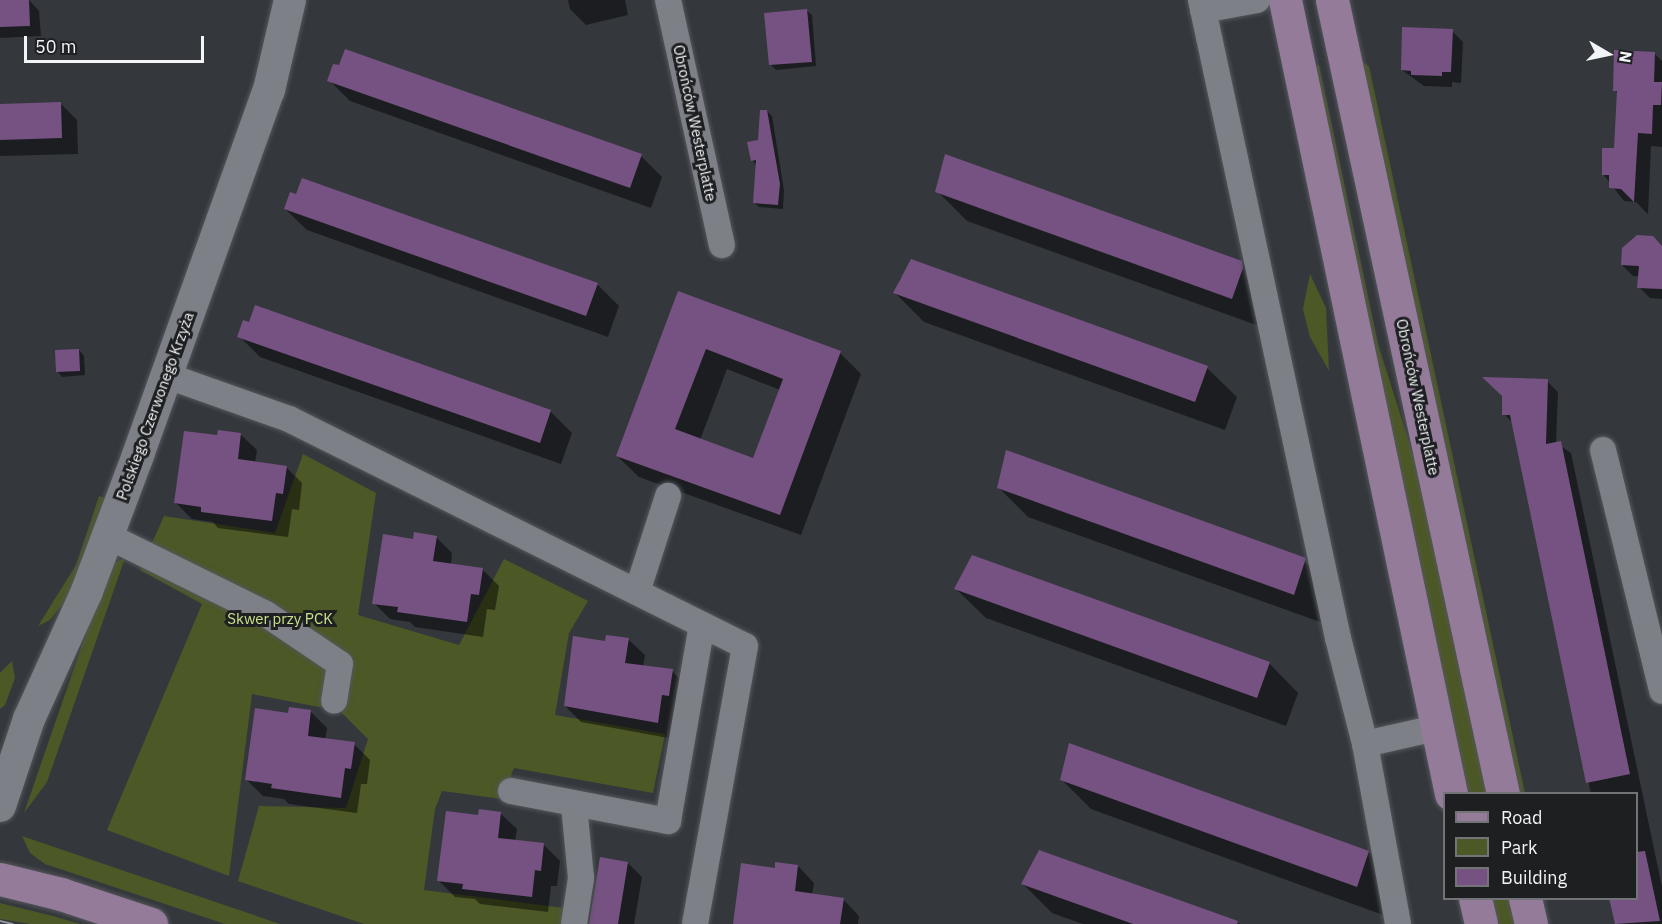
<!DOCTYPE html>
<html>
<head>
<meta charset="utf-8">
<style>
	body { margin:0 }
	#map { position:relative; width:1662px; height:924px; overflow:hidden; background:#34383c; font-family:"IBM Plex Sans",sans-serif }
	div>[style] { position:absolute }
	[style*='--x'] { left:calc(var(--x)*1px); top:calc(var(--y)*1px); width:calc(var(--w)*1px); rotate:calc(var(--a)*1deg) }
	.green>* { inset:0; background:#4c5825 }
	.shadow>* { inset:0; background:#0007 }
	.building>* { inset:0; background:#765282 }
	.roads { filter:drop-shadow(0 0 2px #54565a) drop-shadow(0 0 2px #54565a) }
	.minor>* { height:26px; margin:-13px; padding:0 13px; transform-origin:13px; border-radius:13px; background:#7d8187 }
	.tertiary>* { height:32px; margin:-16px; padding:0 16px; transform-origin:16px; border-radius:16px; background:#7d8187 }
	.secondary>* { height:33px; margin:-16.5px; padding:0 16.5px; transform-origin:16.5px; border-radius:16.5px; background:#957b9a }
	.tram>* { height:1.5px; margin:-0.75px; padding:0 0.75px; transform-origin:0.75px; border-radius:0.75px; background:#939699 }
	span { translate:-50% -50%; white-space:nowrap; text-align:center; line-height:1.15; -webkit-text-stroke:6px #1d1f21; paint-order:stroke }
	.street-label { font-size:15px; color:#f2f4f7 }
	.park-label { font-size:15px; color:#cce28b }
	.legend { position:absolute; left:1443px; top:792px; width:195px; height:108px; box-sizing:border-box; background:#1d1f21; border:2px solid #727477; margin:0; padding:8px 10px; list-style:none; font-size:18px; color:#f2f4f7 }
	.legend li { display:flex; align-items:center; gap:12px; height:30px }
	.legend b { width:30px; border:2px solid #727477 }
	.north { position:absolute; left:1578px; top:24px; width:60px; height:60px; -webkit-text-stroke:4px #1d1f21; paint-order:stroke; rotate:99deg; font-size:16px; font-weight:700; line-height:24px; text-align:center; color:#f2f4f7 }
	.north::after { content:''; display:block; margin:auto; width:21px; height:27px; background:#f2f4f7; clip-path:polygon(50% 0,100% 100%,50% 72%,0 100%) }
	.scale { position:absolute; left:24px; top:36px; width:180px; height:27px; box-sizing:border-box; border:3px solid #f2f4f7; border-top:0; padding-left:8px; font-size:18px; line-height:21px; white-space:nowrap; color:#f2f4f7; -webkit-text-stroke:4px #1d1f21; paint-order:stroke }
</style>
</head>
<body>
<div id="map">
	<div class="green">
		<i style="clip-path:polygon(1359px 60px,1369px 66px,1525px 793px,1513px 793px)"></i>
		<i style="clip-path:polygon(1319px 65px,1378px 344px,1414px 458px,1487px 793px,1465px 793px,1311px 66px)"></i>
		<i style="clip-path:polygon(1310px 274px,1326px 308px,1329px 371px,1310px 337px,1303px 309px)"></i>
		<i style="clip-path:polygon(303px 454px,376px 493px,358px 615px,459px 645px,504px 559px,588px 601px,569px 633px,555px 715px,665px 734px,653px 793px,514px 768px,502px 799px,442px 791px,435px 809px,424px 890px,564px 908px,565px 924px,364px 924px,238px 881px,259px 806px,346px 808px,368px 739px,340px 711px,252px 694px,229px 876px,107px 830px,202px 604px,140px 570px,164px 516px,275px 533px)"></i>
		<i style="clip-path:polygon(99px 496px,107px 499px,69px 596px,50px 620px,38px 626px,76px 565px)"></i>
		<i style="clip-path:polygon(125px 558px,47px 782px,24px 813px,110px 564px)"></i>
		<i style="clip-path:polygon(12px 661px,15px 678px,5px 705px,0 709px,0 673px)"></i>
		<i style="clip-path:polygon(22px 836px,139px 876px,280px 924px,225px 924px,45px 864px,30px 853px)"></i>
		<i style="clip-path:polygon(1490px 899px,1511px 899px,1517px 924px,1497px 924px)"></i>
		<i style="clip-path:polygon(0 903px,53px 916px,80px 924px,31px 924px,0 919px)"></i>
	</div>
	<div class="shadow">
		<i style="clip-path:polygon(29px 0,39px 11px,41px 36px,0 38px,0 1px)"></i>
		<i style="clip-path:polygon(568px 0,625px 0,628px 15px,586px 25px,570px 9px)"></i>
		<i style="clip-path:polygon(806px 10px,812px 15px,816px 66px,776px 70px,770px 64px)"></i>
		<i style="clip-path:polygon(1452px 31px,1463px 42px,1461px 83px,1452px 82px,1452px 87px,1424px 86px,1402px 70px)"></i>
		<i style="clip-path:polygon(1654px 53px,1662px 61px,1662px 147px,1651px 146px,1648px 214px,1636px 202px,1624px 201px,1603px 174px,1616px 150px,1619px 94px,1614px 90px)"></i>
		<i style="clip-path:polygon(329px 80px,641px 156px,662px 177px,651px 208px,350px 101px)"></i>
		<i style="clip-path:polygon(61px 104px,77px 120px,78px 154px,0 156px,0 106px)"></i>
		<i style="clip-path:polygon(767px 111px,772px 116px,784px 190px,783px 209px,759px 207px,754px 202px,757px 166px,752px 160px)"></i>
		<i style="clip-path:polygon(945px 156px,1241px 263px,1271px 292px,1262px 327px,967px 221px,937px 191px)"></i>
		<i style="clip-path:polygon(297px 196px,597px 284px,619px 306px,608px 337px,307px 230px,285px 209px)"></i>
		<i style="clip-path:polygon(1662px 247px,1662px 299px,1650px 298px,1639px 287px,1640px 276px,1633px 276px,1622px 265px)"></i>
		<i style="clip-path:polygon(900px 278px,1207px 368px,1237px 397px,1225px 430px,924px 322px,895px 293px)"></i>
		<i style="clip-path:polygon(evenodd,679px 293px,840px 353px,861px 374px,801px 535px,639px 477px,617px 456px,679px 293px,727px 369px,780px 390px,754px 460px,700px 440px,727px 369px)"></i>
		<i style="clip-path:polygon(256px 307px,551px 412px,572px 433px,561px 464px,260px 357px,239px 336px,250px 323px)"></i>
		<i style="clip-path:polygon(79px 350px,84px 356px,85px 375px,62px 377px,57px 371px)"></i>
		<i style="clip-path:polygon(1547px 381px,1558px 392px,1556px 443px,1571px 453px,1662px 887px,1662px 924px,1618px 924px,1612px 898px,1636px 898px,1636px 794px,1591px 794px,1514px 424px,1504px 414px)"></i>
		<i style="clip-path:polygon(240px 434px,257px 450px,255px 463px,286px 467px,302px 483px,299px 510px,292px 509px,288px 537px,218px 528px,213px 522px,192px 519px,176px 503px,219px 437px)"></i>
		<i style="clip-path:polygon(1007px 452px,1305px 562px,1335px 592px,1323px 623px,1028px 517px,999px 488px)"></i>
		<i style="clip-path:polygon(436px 537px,452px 553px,451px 565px,482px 569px,499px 586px,495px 610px,487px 609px,483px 637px,415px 627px,410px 622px,390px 619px,374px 603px,415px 541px)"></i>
		<i style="clip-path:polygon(956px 589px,1269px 663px,1298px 693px,1286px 726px,986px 618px)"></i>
		<i style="clip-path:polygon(628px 639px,645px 655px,643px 667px,672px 671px,688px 687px,674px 739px,581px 722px,565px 706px,606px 642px)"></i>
		<i style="clip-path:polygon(311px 712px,327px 728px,325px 740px,354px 744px,370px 760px,367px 784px,361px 784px,357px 813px,289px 804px,284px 799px,263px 796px,247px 780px,290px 715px)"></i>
		<i style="clip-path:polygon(1070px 745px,1369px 852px,1398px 882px,1386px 916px,1091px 809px,1062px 780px)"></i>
		<i style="clip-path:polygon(500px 813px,517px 829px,515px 841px,544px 845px,560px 861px,557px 886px,551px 886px,548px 912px,480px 904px,475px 899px,455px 897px,439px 881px,479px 817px)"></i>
		<i style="clip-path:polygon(1039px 852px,1240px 924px,1083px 924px,1052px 913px,1022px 883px)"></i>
		<i style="clip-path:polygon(628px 863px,642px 877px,634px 924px,591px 924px)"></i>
		<i style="clip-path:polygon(798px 866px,814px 883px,812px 895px,843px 899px,859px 916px,858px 924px,734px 924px,776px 869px)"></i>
	</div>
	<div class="building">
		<i style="clip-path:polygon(0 0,29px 0,30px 26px,0 27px)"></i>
		<i style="clip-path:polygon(807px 9px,812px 62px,769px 65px,764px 13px)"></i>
		<i style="clip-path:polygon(1402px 27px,1453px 29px,1451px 72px,1442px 72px,1442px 76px,1411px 75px,1411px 71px,1401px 70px)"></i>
		<i style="clip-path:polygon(345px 49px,642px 154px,630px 188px,327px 81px,333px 64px,339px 65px)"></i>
		<i style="clip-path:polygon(1614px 50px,1655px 52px,1654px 82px,1662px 82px,1661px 105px,1653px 105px,1652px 134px,1638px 133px,1634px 202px,1621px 189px,1609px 188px,1609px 175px,1602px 175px,1602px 148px,1614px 148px,1617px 91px,1613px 91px)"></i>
		<i style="clip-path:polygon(61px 102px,62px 138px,0 140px,0 104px)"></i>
		<i style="clip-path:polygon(760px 110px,767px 110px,780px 184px,778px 205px,753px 203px,756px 160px,751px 161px,747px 142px,758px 140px)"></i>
		<i style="clip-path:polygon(945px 154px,1242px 261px,1243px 268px,1232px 299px,935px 192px)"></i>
		<i style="clip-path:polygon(302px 178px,598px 283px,586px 316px,284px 209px,290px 192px,296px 194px)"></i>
		<i style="clip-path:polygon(1637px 235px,1653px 236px,1662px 246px,1662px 289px,1637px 288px,1639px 266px,1621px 265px,1622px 248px)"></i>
		<i style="clip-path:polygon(911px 259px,1208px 366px,1195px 402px,893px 293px)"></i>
		<i style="clip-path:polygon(evenodd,678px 291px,841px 351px,780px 515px,616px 456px,678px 291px,706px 349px,783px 379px,753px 458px,675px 429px,706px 349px)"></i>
		<i style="clip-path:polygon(255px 305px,551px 410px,540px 443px,237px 337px,243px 320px,249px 322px)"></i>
		<i style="clip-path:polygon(79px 349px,80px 371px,56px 372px,55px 350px)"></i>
		<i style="clip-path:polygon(1482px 377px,1548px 379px,1546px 444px,1561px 441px,1630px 774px,1586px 783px,1510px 415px,1502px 415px,1502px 396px)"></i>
		<i style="clip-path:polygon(218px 430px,241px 433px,238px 459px,287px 466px,283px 494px,276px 493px,272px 521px,201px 512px,201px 507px,174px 503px,184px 431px,217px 435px)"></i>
		<i style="clip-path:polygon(1006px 450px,1306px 558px,1294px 595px,997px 488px)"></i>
		<i style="clip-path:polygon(414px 532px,437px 536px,433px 561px,483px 568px,479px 595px,471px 594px,467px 622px,397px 612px,398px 607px,372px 604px,383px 534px,413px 539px)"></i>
		<i style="clip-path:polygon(972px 555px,1270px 662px,1257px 698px,954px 589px)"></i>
		<i style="clip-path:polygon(606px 635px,629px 638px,625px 663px,673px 669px,669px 696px,662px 695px,658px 723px,564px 706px,573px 636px,605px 641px)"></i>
		<i style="clip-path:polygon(289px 707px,311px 710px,308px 736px,355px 742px,351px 769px,345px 768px,341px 798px,271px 788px,272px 784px,245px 780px,255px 708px,288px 713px)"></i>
		<i style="clip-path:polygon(1069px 743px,1369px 851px,1357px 887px,1060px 780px)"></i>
		<i style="clip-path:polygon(479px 809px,501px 812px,498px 838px,544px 843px,541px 871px,535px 870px,532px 897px,462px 889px,463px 884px,437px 881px,446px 811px,478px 815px)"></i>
		<i style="clip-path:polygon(1039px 850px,1238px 921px,1237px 924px,1133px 924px,1021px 884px)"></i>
		<i style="clip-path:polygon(1645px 851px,1660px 921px,1615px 924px,1609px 898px,1636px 898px,1636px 852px)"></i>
		<i style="clip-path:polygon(600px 857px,628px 862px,618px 924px,589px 924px)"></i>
		<i style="clip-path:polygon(775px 862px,798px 865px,795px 891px,844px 898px,840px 924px,733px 924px,741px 863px,775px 868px)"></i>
	</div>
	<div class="roads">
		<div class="minor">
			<i style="--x:668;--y:0;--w:251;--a:77.6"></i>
			<i style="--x:1201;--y:0;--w:653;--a:77.88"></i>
			<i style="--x:1338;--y:638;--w:109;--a:75.7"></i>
			<i style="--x:1365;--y:744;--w:183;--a:79.6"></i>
			<i style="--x:1203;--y:10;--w:55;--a:-10.5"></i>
			<i style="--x:165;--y:375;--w:132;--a:19.5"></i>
			<i style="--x:289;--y:419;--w:509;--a:26.46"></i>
			<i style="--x:745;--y:646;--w:282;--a:100.2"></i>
			<i style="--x:1603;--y:450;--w:248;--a:76.2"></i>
			<i style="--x:108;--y:536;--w:176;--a:26.3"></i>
			<i style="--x:266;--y:614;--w:89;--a:34"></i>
			<i style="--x:340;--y:664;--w:37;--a:99"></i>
			<i style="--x:637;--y:592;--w:101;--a:-72.1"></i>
			<i style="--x:1365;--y:744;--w:73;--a:-12.7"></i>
			<i style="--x:511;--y:791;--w:160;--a:10.8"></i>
			<i style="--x:668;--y:821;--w:199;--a:-80.2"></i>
			<i style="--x:574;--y:924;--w:47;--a:-81.3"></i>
			<i style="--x:581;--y:878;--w:73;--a:-95.5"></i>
		</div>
		<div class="tertiary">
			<i style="--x:0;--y:806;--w:92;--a:-71.6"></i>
			<i style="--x:29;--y:719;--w:141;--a:-65.6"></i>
			<i style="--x:87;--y:591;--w:145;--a:-69.4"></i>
			<i style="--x:138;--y:455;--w:388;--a:-70.3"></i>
			<i style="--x:269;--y:90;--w:92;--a:-76.9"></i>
		</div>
		<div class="secondary">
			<i style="--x:1285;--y:0;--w:811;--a:78.19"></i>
			<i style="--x:1332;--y:0;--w:812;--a:77.85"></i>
			<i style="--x:0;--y:879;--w:63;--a:13.8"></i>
			<i style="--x:61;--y:894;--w:95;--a:18.4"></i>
			<i style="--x:1475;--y:898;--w:27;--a:77"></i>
			<i style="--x:1525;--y:898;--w:27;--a:77"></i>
		</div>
	</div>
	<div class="tram">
		<i style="--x:0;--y:921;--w:13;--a:13"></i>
	</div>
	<div class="street-label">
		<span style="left:695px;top:123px;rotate:78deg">Obrońców Westerplatte</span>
		<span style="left:1418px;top:397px;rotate:78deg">Obrońców Westerplatte</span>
		<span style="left:155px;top:406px;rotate:-70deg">Polskiego Czerwonego Krzyża</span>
	</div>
	<div class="park-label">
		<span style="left:280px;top:619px">Skwer przy PCK</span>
	</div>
	<ul class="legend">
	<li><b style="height:8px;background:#957b9a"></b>Road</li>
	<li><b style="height:16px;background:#4c5825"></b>Park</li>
	<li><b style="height:16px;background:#765282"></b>Building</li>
	</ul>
	<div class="north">N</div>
	<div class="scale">50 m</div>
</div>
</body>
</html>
